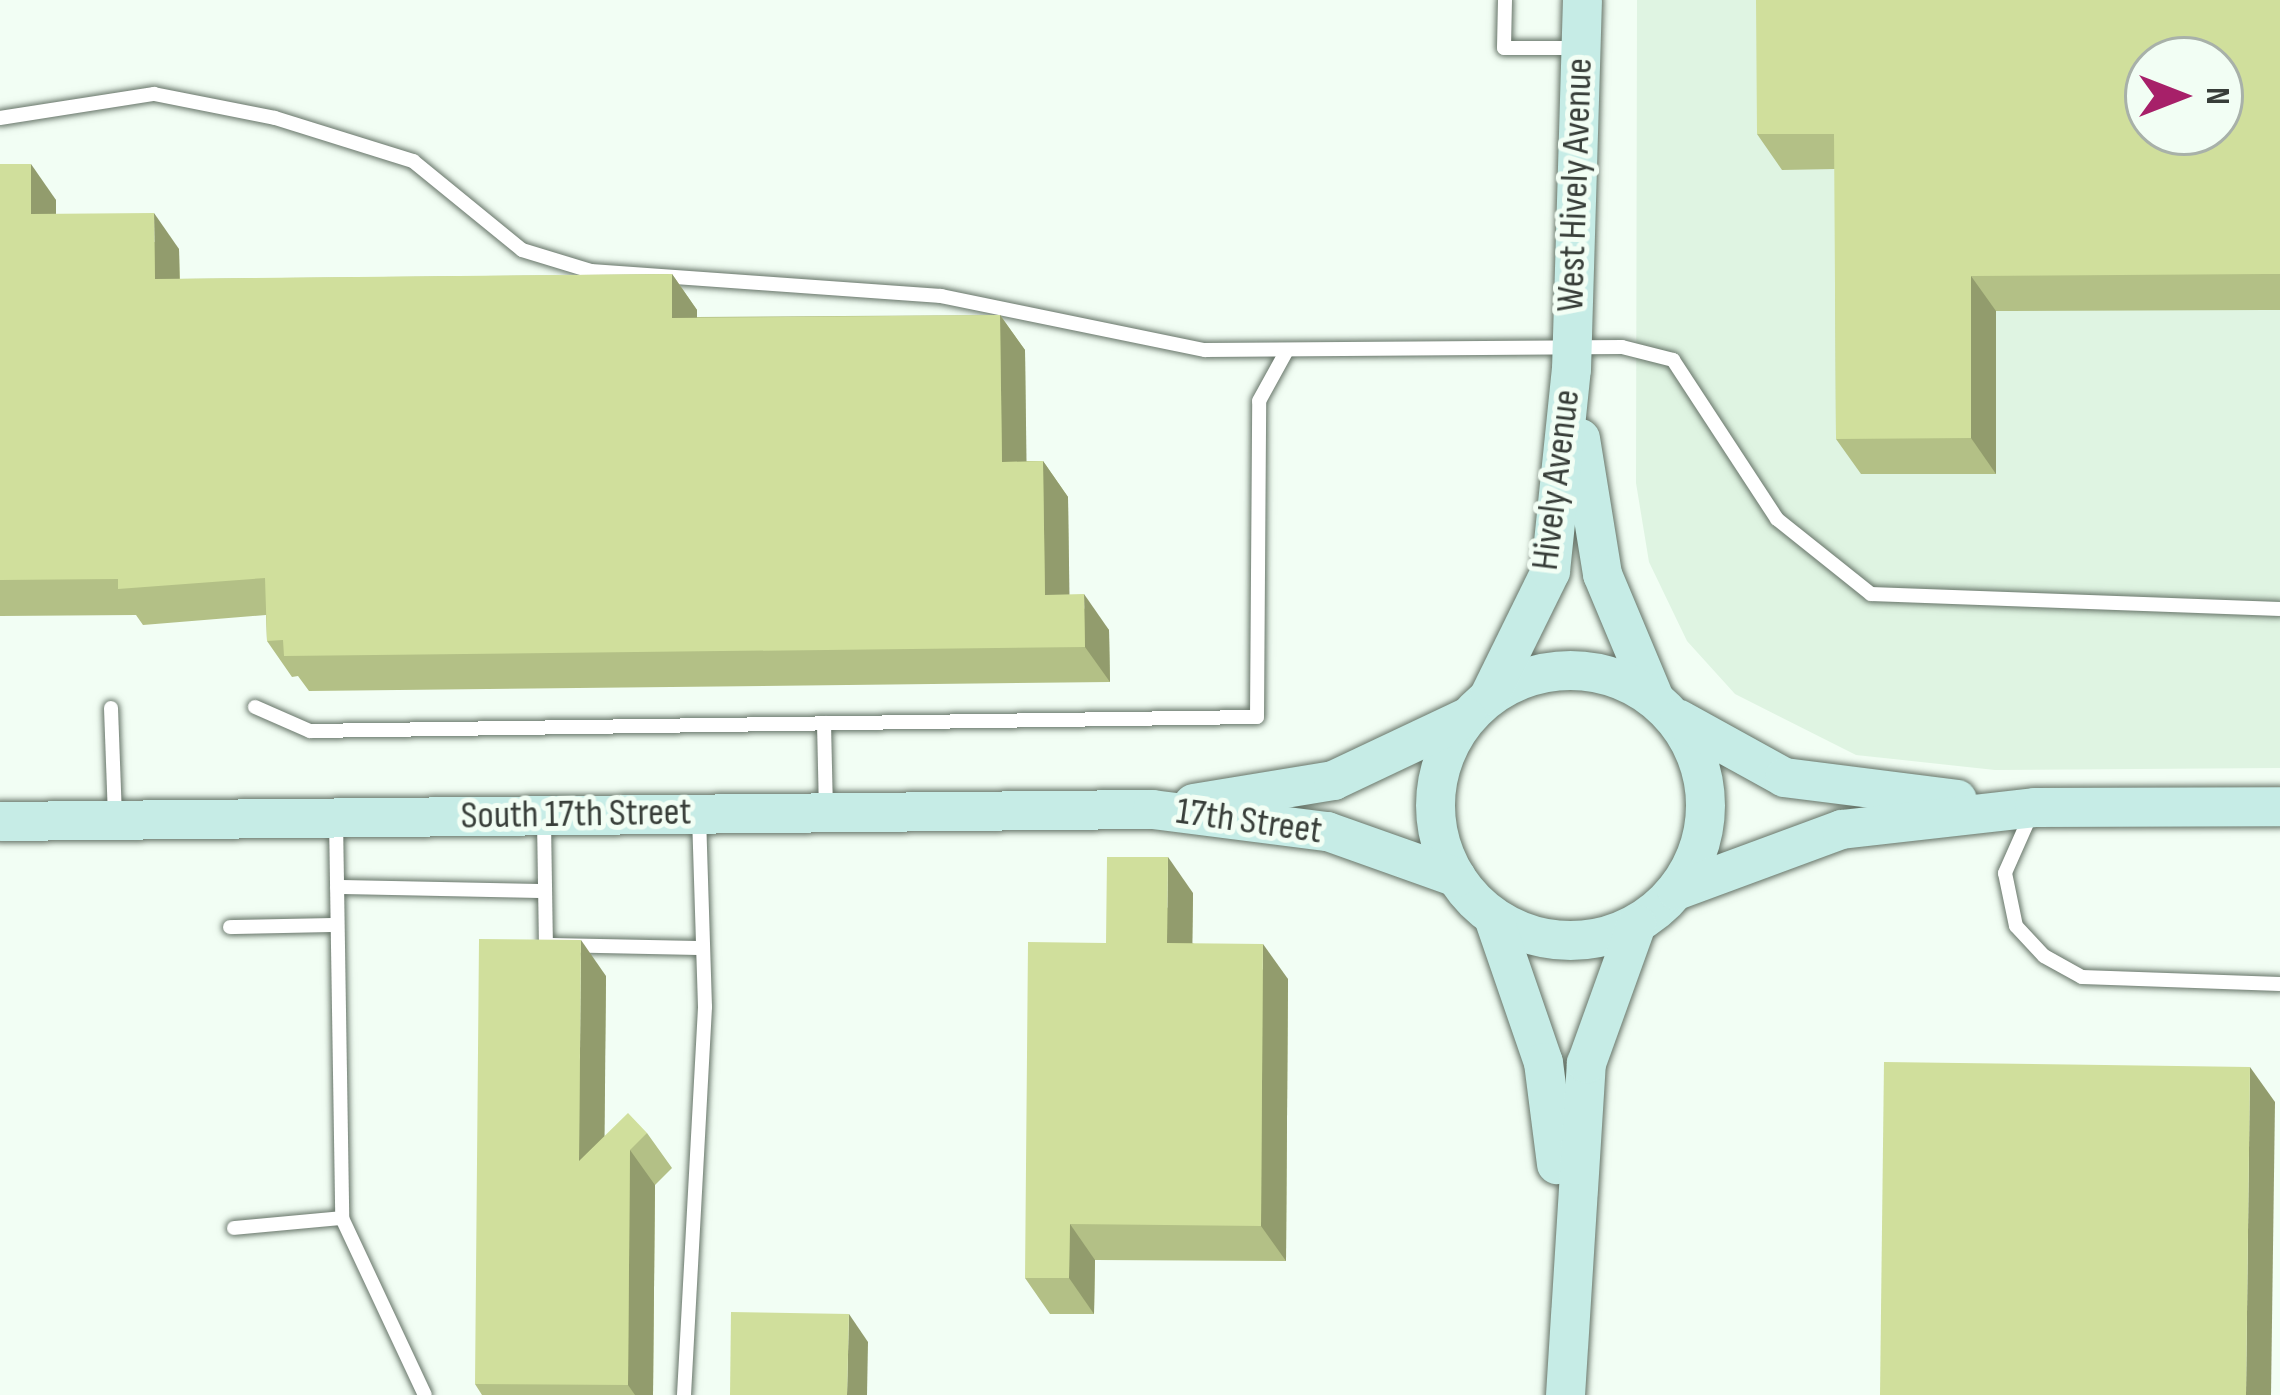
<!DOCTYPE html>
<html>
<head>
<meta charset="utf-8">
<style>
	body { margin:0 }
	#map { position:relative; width:2280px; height:1395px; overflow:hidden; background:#f2fef4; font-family:"Sofia Sans Condensed",sans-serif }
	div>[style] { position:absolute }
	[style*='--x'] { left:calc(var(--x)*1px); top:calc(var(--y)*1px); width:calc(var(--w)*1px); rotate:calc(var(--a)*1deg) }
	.built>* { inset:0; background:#dff4e2 }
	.roads { filter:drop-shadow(0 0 3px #667468) drop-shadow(0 0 3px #667468) }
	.lane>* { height:14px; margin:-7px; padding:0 7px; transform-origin:7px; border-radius:7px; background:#fff }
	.secondary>* { height:39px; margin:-19.5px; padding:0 19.5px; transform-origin:19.5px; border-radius:19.5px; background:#c6ece6 }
	.secondary>.ring { margin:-19.5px; padding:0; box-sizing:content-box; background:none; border:39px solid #c6ece6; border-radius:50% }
	.wall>* { inset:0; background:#b3c086 }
	.shaded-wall>* { inset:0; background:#929c6d }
	.building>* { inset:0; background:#d0df9c }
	span { translate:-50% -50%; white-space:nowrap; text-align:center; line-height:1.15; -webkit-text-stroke:10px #f2fef4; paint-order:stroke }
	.street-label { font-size:39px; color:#383e39 }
	.north { position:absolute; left:2124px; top:36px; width:120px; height:120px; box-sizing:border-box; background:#f2fef4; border:3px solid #a8b1a9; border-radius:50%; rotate:90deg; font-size:33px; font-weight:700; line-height:48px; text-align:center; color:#383e39 }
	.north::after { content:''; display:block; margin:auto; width:42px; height:54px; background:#a72069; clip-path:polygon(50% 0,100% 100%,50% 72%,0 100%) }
</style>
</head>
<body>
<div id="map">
	<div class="built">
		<i style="clip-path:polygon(evenodd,1637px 0,2280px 0,2280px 768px,1995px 770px,1856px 755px,1735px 694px,1687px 641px,1649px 562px,1636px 483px,1637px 0,2148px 60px,2220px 60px,2220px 132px,2148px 132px,2148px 60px)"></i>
	</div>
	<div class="roads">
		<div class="lane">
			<i style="--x:1505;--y:0;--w:48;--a:91.2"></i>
			<i style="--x:1504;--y:48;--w:73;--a:0"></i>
			<i style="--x:0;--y:118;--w:156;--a:-8.9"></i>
			<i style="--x:154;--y:94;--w:123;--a:11.2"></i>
			<i style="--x:275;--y:118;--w:145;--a:17.3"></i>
			<i style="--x:413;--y:161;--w:141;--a:39.2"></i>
			<i style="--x:522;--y:250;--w:72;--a:16.9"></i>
			<i style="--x:591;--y:271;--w:351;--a:4.1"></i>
			<i style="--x:941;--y:296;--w:269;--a:11.6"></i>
			<i style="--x:1205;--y:350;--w:417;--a:-0.4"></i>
			<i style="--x:1622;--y:347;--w:53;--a:14.3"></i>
			<i style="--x:1673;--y:360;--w:190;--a:56.8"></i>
			<i style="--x:1777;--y:519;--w:120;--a:38.6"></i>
			<i style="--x:1871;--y:594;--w:409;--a:2.1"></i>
			<i style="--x:255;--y:707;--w:60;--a:23.6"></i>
			<i style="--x:310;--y:731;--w:947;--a:-0.85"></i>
			<i style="--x:1257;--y:717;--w:316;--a:-89.6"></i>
			<i style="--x:1259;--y:401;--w:56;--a:-61.1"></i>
			<i style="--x:111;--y:708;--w:109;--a:87.9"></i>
			<i style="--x:824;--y:723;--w:85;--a:88.7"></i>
			<i style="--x:2032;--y:812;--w:67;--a:113.9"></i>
			<i style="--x:2005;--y:873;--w:54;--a:78.3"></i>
			<i style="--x:2016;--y:926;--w:41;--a:47"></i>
			<i style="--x:2044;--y:956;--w:43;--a:28.9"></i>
			<i style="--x:2082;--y:977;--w:198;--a:2"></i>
			<i style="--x:336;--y:819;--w:399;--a:89.1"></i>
			<i style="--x:342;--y:1218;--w:195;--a:64.9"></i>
			<i style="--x:544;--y:821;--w:124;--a:89.1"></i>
			<i style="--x:546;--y:945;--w:157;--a:1.1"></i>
			<i style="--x:337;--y:887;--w:208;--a:1.1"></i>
			<i style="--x:230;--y:927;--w:107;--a:-1.1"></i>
			<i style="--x:234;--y:1228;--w:108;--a:-5.3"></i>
			<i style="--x:684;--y:1395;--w:389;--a:-86.9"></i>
			<i style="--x:705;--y:1007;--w:188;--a:-91.8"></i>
		</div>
		<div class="secondary">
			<i style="--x:1580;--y:438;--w:138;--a:80.8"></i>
			<i style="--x:1602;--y:574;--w:132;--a:67.3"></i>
			<i class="ring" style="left:1435px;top:670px;width:231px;height:231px"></i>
			<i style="--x:1489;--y:695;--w:138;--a:-63.8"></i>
			<i style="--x:1550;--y:571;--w:203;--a:-84.1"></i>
			<i style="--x:1571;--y:369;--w:369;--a:-88.3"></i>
			<i style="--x:1679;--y:719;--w:120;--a:28.9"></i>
			<i style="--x:1784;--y:777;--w:174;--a:7.2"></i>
			<i style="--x:1193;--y:803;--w:142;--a:-9.3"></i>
			<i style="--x:1333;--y:780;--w:147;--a:-25.3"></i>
			<i style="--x:0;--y:821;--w:1152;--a:-0.6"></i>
			<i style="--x:1152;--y:809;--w:176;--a:7.2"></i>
			<i style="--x:1327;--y:831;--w:137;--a:19.6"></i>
			<i style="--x:1676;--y:890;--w:176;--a:-20.3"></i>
			<i style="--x:1841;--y:829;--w:194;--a:-6.5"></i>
			<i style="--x:2034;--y:807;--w:246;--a:-0.2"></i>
			<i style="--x:1493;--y:917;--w:153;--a:71"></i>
			<i style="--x:1543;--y:1062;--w:103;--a:82.7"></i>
			<i style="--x:1565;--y:1395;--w:333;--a:-86.4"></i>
			<i style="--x:1586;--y:1063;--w:148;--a:-70.2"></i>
		</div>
	</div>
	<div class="wall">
		<i style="clip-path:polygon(2280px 0,2280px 310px,1996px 311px,1996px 474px,1861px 474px,1836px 439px,1835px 169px,1782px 170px,1757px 134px)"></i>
		<i style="clip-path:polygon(0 164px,56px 200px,56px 214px,179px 249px,180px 279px,672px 274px,697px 310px,697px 317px,1000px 315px,1025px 350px,1026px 461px,1043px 461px,1068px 497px,1069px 595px,1109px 630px,1110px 682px,309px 691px,298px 676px,292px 677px,267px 641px,266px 615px,143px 625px,136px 615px,0 616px)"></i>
		<i style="clip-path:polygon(1193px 893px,1192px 943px,1288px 979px,1286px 1261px,1095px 1260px,1094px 1314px,1050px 1314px,1025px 1278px,1106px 943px)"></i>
		<i style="clip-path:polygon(606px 976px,604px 1136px,647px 1133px,672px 1168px,655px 1185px,653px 1395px,482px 1395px,475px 1384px)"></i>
	</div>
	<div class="shaded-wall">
		<i style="clip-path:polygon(31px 164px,56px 200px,56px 250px,31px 214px)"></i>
		<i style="clip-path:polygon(154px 213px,179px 249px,180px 315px,155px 279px)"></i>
		<i style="clip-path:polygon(672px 274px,697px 310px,697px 353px,672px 318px)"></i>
		<i style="clip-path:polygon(1971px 276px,1996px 311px,1996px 474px,1971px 438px)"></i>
		<i style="clip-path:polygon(1000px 315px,1025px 350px,1027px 497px,1002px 462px)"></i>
		<i style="clip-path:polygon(1043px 461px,1068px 497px,1070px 631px,1045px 595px)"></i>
		<i style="clip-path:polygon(1084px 594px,1109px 630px,1110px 682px,1085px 647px)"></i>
		<i style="clip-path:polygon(1168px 857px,1193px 893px,1192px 979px,1167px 943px)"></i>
		<i style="clip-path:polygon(581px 940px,606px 976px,604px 1197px,579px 1161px)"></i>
		<i style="clip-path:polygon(1263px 944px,1288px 979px,1286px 1261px,1261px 1226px)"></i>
		<i style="clip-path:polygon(2250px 1067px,2275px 1102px,2271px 1395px,2246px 1395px)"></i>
		<i style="clip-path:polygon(630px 1150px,655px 1185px,653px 1395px,635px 1395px,628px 1385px)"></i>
		<i style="clip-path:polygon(1070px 1224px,1095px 1260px,1094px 1314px,1069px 1278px)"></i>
		<i style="clip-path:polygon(849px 1314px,868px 1342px,867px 1395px,847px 1395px)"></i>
	</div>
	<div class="building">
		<i style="clip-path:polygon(evenodd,1756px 0,2280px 0,2280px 274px,1971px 276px,1971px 438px,1836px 439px,1834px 134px,1757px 134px,1756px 0,2148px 60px,2220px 60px,2220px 132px,2148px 132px,2148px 60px)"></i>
		<i style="clip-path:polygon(0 164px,31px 164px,31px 214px,154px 213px,155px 279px,672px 274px,672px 318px,1000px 315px,1002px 462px,1043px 461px,1045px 595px,1084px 594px,1085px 647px,284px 656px,283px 640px,267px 641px,265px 578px,118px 589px,118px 579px,0 580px)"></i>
		<i style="clip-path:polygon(1107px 857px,1168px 857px,1167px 943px,1263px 944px,1261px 1226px,1070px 1224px,1069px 1278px,1025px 1278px,1028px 942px,1106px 943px)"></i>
		<i style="clip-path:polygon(479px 939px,581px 940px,579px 1161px,628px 1113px,647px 1133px,630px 1150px,628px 1385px,475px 1384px)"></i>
		<i style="clip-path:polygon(1884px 1062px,2250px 1067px,2246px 1395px,1880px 1395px)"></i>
		<i style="clip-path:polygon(731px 1312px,849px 1314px,847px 1395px,730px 1395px)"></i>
	</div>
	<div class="street-label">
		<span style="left:1576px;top:185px;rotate:-88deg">West Hively Avenue</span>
		<span style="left:1557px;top:480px;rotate:-83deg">Hively Avenue</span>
		<span style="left:576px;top:815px;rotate:-1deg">South 17th Street</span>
		<span style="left:1249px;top:822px;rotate:8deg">17th Street</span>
	</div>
	<div class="north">N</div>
</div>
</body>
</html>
